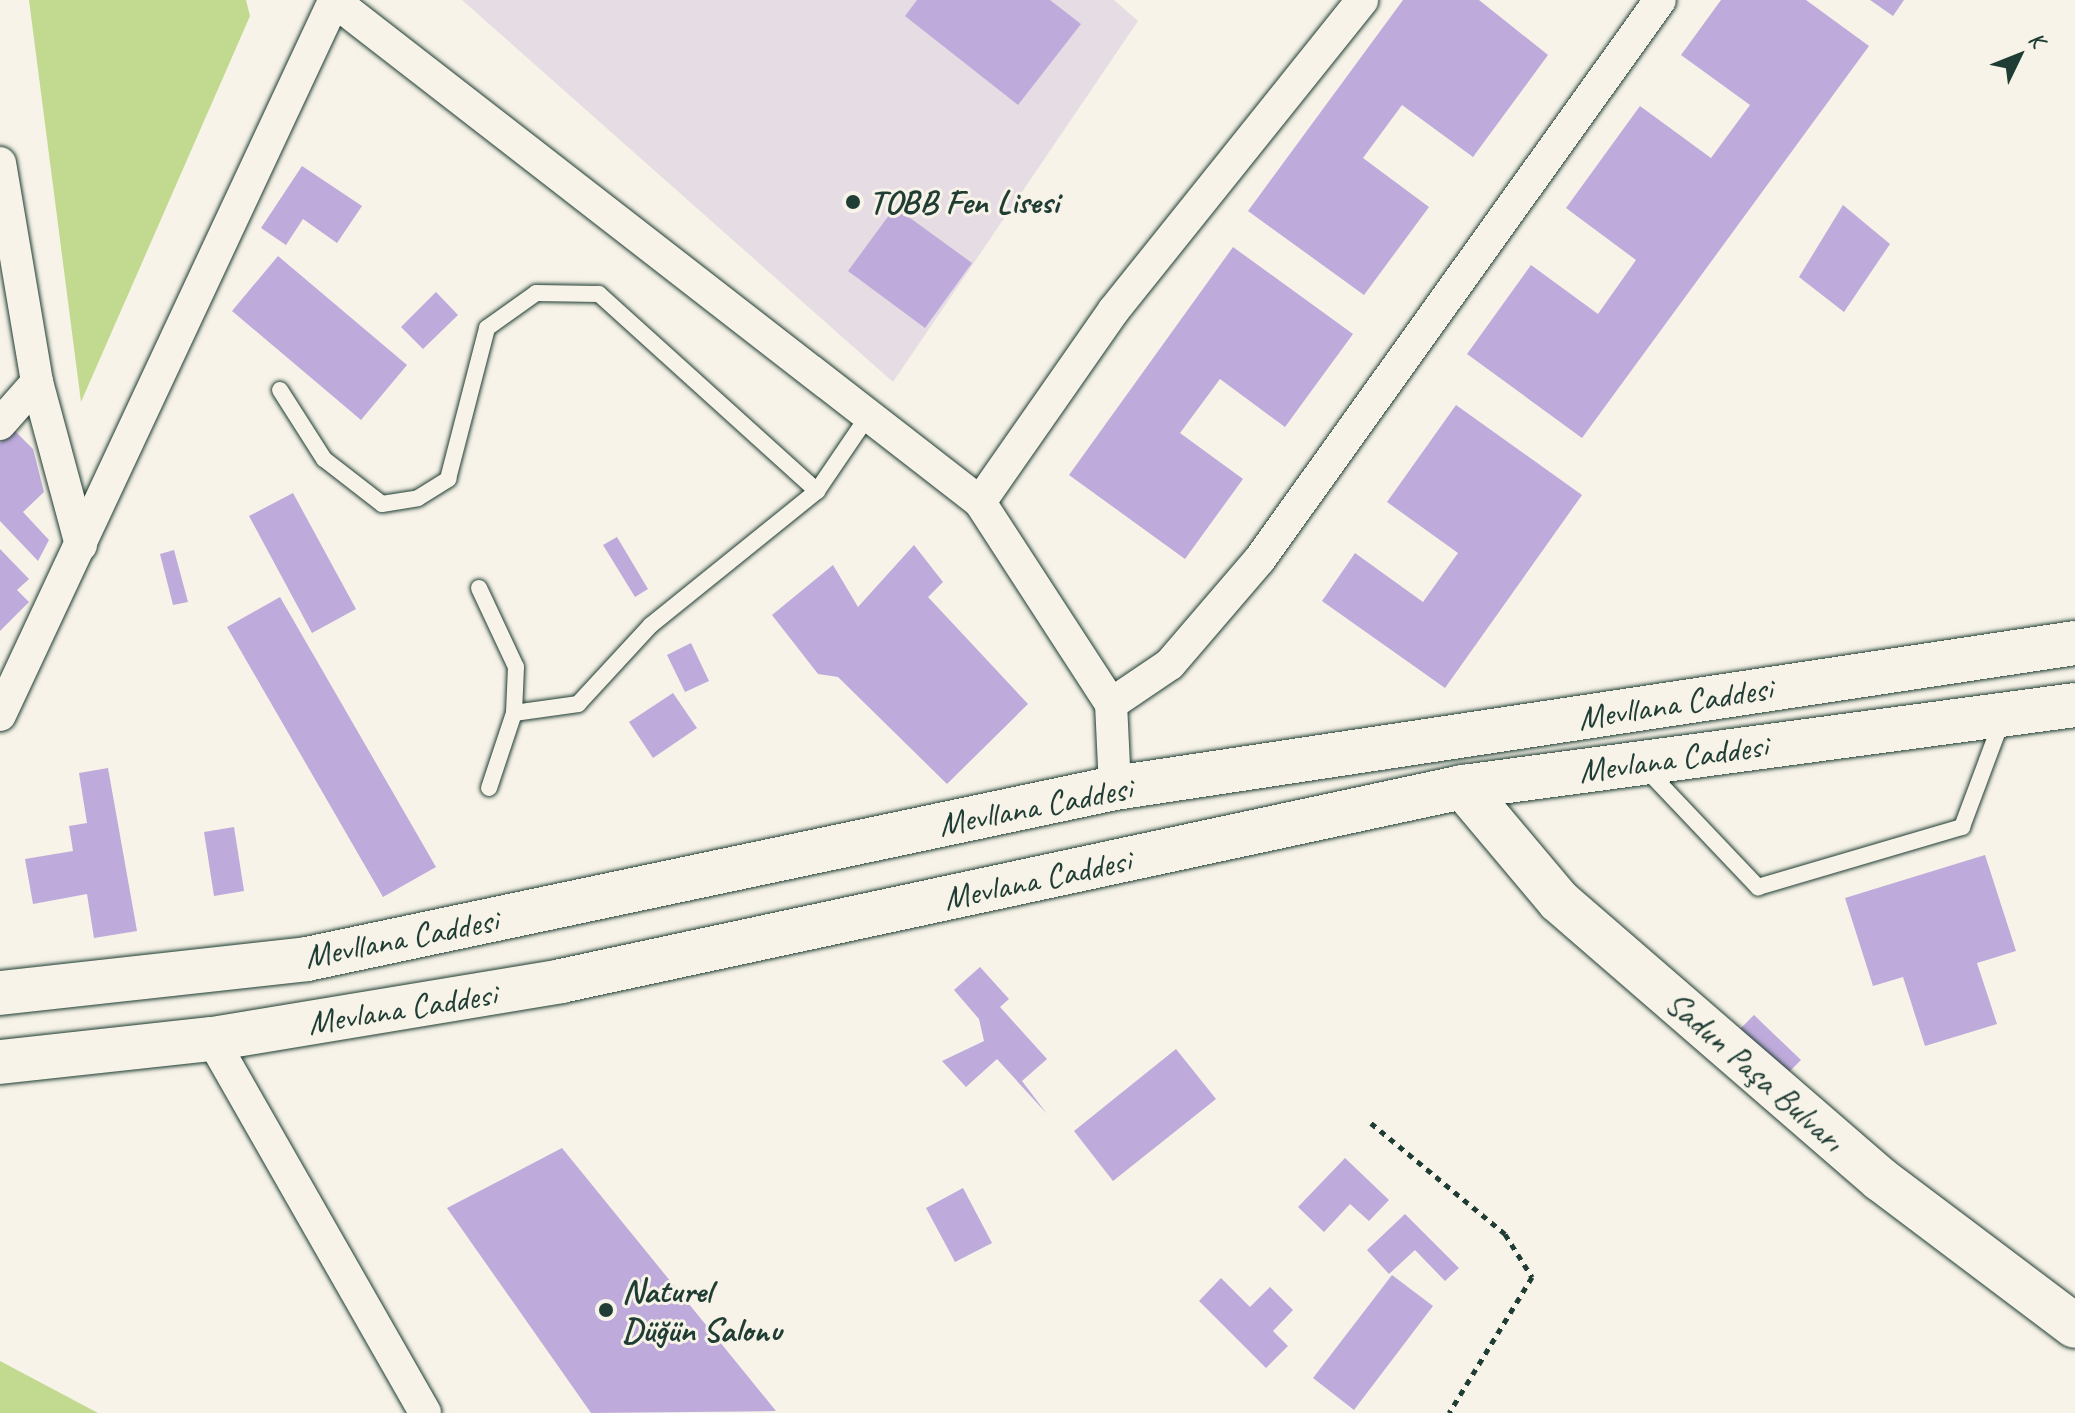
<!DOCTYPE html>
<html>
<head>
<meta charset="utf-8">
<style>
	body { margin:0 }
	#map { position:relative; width:2075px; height:1413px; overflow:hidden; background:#f7f3e8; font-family:Caveat,sans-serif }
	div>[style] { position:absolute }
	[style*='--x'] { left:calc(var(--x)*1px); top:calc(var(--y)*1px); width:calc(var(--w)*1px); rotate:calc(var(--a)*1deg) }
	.built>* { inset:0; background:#e6dde4 }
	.green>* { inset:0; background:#c2d990 }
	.building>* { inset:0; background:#beabdb }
	.path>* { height:5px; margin-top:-2.5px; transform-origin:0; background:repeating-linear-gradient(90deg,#1f3d34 0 6px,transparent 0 12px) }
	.roads { filter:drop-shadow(0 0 2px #1f3d34) drop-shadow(0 0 2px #1f3d34) }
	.service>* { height:16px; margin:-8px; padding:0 8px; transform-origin:8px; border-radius:8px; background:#f7f3e8 }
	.minor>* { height:32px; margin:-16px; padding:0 16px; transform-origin:16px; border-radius:16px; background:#f7f3e8 }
	.secondary>* { height:44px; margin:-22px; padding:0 22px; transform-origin:22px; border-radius:22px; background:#f7f3e8 }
	.dots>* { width:22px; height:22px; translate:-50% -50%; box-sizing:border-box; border:4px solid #f7f3e8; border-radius:50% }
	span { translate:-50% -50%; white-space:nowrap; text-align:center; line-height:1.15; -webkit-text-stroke:6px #f7f3e8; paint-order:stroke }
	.poi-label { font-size:34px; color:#1f3d34; font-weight:700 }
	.left { translate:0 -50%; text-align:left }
	.street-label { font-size:34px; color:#1f3d34 }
	.north { position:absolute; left:1979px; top:16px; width:80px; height:80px; -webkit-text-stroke:6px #f7f3e8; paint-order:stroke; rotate:47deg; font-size:22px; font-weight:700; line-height:32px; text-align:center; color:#1f3d34 }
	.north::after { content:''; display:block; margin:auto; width:28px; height:36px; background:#1f3d34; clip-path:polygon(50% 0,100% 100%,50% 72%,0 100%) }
</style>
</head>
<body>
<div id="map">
	<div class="built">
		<i style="clip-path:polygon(462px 0,1114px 0,1138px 21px,893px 382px)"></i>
	</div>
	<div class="green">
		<i style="clip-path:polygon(29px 0,246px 0,250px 16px,81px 402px)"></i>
		<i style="clip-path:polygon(0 1361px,98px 1413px,0 1413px)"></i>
	</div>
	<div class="building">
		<i style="clip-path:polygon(917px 0,1050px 0,1081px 24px,1018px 105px,905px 16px)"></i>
		<i style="clip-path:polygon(1403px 0,1479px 0,1548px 55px,1473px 157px,1402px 105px,1363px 158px,1429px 207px,1364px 295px,1248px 211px)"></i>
		<i style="clip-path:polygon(1721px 0,1806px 0,1869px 46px,1582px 438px,1467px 354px,1531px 265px,1598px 314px,1636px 260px,1566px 208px,1640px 106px,1711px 158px,1750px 105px,1681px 55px)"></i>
		<i style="clip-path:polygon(1870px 0,1904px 0,1893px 16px)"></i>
		<i style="clip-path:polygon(302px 166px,362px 206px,337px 243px,303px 219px,286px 245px,261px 228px)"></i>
		<i style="clip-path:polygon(1843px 205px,1890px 244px,1844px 312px,1799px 277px)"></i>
		<i style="clip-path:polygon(895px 207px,972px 263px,925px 328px,848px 271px)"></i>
		<i style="clip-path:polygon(1233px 247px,1353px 334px,1285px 427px,1220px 379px,1180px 433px,1243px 479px,1185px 559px,1069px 475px)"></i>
		<i style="clip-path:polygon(278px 256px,407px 365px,361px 420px,232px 311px)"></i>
		<i style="clip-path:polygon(436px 292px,458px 315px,423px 349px,401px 327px)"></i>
		<i style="clip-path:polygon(1456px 405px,1582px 495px,1445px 688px,1322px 601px,1355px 553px,1423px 602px,1458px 553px,1387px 502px)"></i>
		<i style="clip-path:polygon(13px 429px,33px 449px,44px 492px,23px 512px,49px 540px,38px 561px,0 521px,0 443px)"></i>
		<i style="clip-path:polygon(293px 493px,356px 609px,312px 633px,249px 516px)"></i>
		<i style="clip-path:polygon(617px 537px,648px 589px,635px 597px,603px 545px)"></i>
		<i style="clip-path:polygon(914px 545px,943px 582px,928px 597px,1028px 704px,947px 784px,838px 677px,818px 674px,772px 615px,833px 565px,858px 607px)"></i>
		<i style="clip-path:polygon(0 549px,29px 579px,17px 590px,29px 602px,0 631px)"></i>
		<i style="clip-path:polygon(174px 550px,188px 602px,173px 605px,160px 554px)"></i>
		<i style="clip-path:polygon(280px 597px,436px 867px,383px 897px,227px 627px)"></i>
		<i style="clip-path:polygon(691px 643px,709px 681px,685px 692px,667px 655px)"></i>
		<i style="clip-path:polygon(673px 693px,697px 728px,653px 758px,629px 722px)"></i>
		<i style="clip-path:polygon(108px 768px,137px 931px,94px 938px,87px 894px,33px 904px,25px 859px,73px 851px,69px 826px,87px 823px,79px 773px)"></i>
		<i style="clip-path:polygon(234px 827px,244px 891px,214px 896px,204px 832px)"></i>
		<i style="clip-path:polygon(1985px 855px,2016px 951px,1977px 963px,1997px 1024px,1925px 1046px,1903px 977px,1873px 986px,1845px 898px)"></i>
		<i style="clip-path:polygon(980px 967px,1009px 999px,1000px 1007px,1047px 1059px,1022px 1081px,1047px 1114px,997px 1059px,966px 1087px,942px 1061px,984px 1041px,979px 1019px,954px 990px)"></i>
		<i style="clip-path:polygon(1754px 1015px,1801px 1060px,1779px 1082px,1733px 1036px)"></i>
		<i style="clip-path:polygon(1176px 1049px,1216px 1099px,1113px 1181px,1074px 1131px)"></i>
		<i style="clip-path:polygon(562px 1148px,776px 1411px,591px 1413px,447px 1208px)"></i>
		<i style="clip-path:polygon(1345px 1158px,1389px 1200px,1369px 1221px,1350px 1204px,1324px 1232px,1298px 1207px)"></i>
		<i style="clip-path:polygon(963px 1188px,992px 1243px,955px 1262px,926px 1208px)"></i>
		<i style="clip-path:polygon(1405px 1214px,1459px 1268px,1445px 1281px,1415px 1250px,1389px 1274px,1367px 1250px)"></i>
		<i style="clip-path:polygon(1392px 1275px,1433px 1306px,1354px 1410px,1313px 1378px)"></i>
		<i style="clip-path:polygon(1221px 1278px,1250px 1307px,1270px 1287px,1293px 1310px,1273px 1331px,1288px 1346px,1266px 1368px,1199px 1301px)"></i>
	</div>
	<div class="path">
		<i style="--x:1371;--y:1123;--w:174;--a:39.6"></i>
		<i style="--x:1505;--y:1234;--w:51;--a:57.9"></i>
		<i style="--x:1532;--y:1277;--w:159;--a:121.4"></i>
	</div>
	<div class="roads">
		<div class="service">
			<i style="--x:280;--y:390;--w:82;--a:57.5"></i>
			<i style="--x:324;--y:459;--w:73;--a:37.8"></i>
			<i style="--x:382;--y:504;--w:36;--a:-9"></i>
			<i style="--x:418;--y:498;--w:36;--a:-32"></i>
			<i style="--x:448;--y:479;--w:156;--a:-75.5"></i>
			<i style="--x:487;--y:328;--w:60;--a:-35.5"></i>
			<i style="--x:536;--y:293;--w:63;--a:0.9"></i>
			<i style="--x:599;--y:294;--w:294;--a:42.1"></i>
			<i style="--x:479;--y:588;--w:87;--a:64.9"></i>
			<i style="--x:516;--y:667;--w:46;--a:92.5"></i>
			<i style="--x:514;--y:713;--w:79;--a:108.4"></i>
			<i style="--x:514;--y:713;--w:65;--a:-8"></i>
			<i style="--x:578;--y:704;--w:108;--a:-47.3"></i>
			<i style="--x:651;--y:625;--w:213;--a:-38.9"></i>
			<i style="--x:817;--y:491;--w:91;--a:-55.8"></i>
			<i style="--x:1644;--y:767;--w:166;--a:46.5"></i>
			<i style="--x:1758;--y:887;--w:213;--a:-16.4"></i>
			<i style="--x:1962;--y:827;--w:114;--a:-69.5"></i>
		</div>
		<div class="minor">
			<i style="--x:333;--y:0;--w:819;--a:37.81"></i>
			<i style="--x:0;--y:163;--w:222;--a:80.4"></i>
			<i style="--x:37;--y:382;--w:169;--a:74.9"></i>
			<i style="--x:0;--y:424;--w:56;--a:-48.6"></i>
			<i style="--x:1111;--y:704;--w:71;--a:-34.1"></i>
			<i style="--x:1170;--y:664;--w:138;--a:-49.4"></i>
			<i style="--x:1260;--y:559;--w:687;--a:-54.41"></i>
			<i style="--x:0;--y:715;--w:788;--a:-64.93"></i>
			<i style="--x:1115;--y:788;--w:84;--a:-92.7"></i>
			<i style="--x:1111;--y:704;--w:241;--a:-123"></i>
			<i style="--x:980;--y:502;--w:234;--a:-55.1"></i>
			<i style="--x:1114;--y:310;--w:397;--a:-51.3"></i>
			<i style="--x:212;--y:1039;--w:430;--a:60.3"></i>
		</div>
		<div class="secondary">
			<i style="--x:1463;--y:787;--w:149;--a:49.9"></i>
			<i style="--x:1559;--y:901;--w:425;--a:40.9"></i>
			<i style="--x:1880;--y:1179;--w:244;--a:37"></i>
			<i style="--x:0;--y:993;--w:309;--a:-6.3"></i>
			<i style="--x:307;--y:959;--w:826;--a:-11.95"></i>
			<i style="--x:1115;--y:788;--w:971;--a:-8.59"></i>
			<i style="--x:0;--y:1062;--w:213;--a:-6.2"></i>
			<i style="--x:212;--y:1039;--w:354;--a:-9.4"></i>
			<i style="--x:561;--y:981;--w:923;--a:-12.14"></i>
			<i style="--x:1463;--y:787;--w:617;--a:-7.63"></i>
		</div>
	</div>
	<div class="dots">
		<i style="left:853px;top:202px;background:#1f3d34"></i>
		<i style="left:606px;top:1310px;background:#1f3d34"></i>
	</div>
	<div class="poi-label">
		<span class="left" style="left:869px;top:202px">TOBB Fen Lisesi</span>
		<span class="left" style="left:622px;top:1310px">Naturel<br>Düğün Salonu</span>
	</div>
	<div class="street-label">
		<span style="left:1675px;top:703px;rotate:-9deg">Mevllana Caddesi</span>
		<span style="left:1673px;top:758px;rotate:-8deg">Mevlana Caddesi</span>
		<span style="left:1035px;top:806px;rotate:-11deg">Mevllana Caddesi</span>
		<span style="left:1037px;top:879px;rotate:-12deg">Mevlana Caddesi</span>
		<span style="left:401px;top:938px;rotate:-11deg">Mevllana Caddesi</span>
		<span style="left:402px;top:1008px;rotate:-9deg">Mevlana Caddesi</span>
		<span style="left:1755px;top:1071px;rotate:41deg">Sadun Paşa Bulvarı</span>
	</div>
	<div class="north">K</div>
</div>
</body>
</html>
